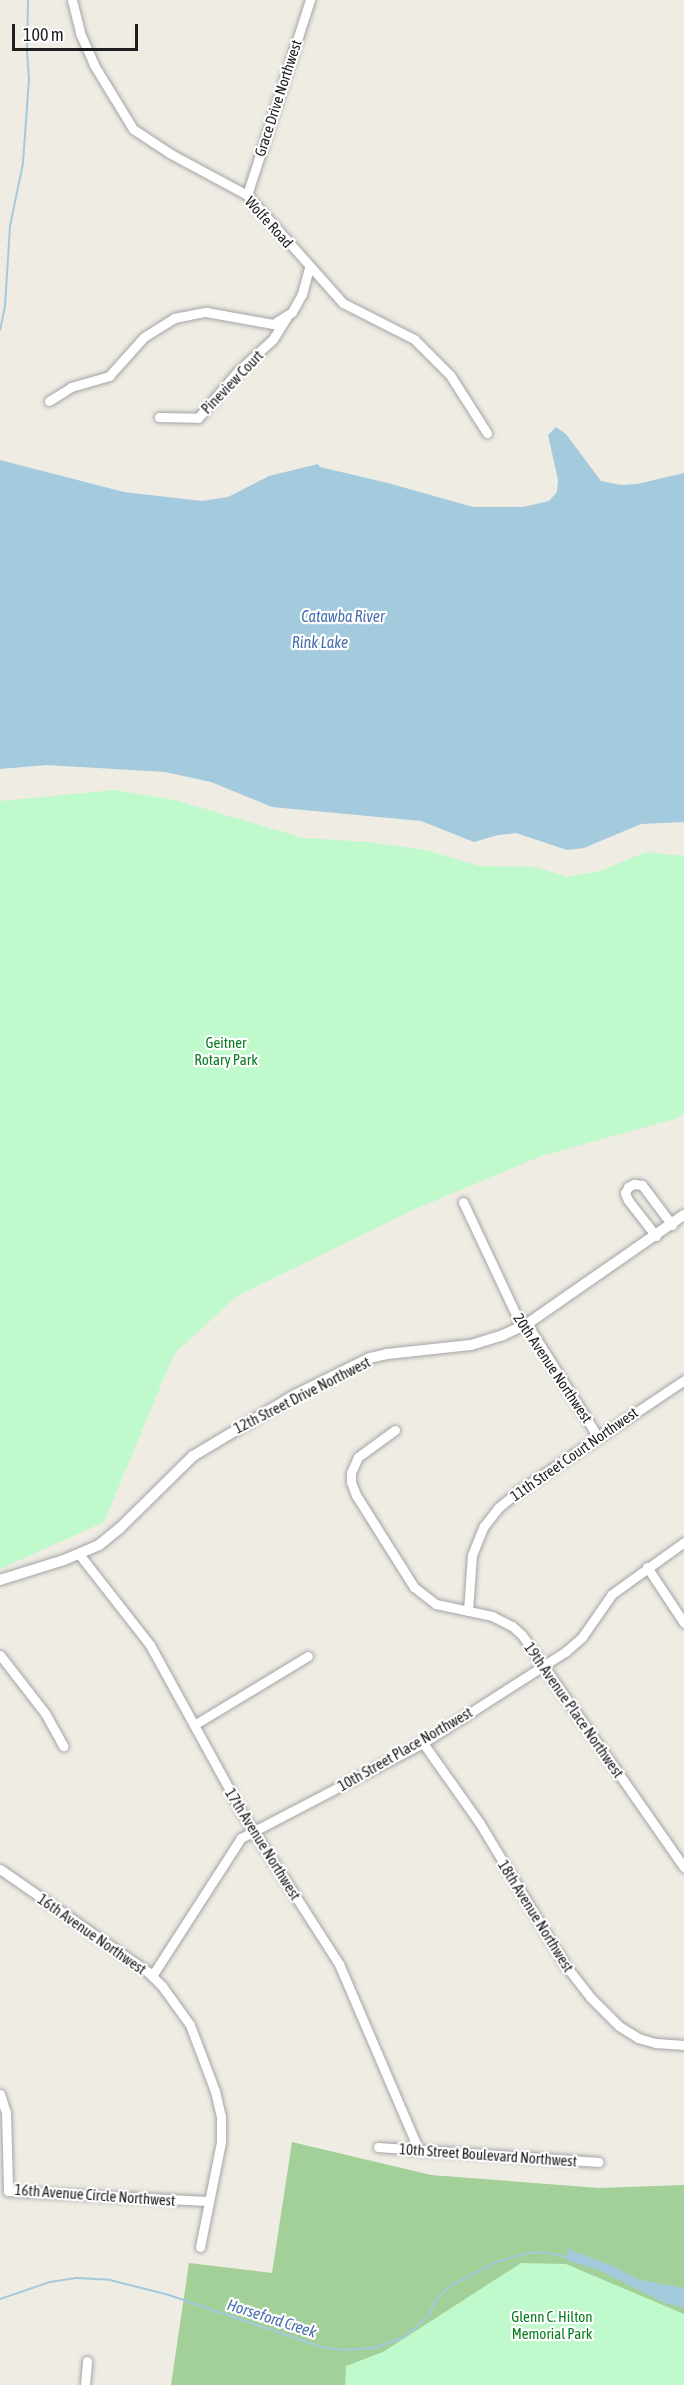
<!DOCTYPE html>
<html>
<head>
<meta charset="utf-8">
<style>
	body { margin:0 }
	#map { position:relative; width:684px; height:2385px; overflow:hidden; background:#efece4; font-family:"Asap Condensed",sans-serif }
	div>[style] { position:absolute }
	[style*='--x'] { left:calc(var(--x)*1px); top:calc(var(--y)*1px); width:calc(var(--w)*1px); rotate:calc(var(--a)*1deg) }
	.forest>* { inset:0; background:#a3cf98 }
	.park>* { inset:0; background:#c0f9cb }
	.water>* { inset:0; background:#a4cadd }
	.stream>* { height:2px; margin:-1px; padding:0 1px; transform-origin:1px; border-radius:1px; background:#a4cadd }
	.roads { filter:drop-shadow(0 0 2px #a5a5a5) drop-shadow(0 0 2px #a5a5a5) }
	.minor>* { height:9px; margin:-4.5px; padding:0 4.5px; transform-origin:4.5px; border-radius:4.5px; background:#fff }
	.tertiary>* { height:10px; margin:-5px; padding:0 5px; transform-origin:5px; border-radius:5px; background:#fff }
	span { translate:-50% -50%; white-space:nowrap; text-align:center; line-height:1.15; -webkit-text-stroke:4.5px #fff; paint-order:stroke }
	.street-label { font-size:15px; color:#1e1e1e }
	.park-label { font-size:15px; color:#0b7d21 }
	.water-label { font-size:16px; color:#4a71ae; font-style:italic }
	.scale { position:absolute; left:12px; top:24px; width:126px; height:27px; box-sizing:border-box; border:3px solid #1e1e1e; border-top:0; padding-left:8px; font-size:18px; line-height:21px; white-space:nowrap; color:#1e1e1e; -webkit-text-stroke:4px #fff; paint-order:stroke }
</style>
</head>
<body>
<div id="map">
	<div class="forest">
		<i style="clip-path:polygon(292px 2142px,431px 2175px,599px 2188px,684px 2185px,684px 2385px,171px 2385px,189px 2263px,272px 2273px)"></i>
	</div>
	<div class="park">
		<i style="clip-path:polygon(115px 790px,175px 800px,303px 838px,369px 842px,425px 850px,480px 866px,535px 867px,567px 877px,600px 871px,646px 852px,684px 856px,684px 1113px,675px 1119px,541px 1156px,413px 1210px,237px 1296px,174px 1354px,104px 1522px,0 1569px,0 801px)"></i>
		<i style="clip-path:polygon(521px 2263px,566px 2264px,684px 2314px,684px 2385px,345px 2385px,346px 2366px,383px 2352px)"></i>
	</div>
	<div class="water">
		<i style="clip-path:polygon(556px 427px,566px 434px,601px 481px,621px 485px,637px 484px,684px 473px,684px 822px,641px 824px,584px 848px,567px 850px,516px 833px,498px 835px,474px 842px,421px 821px,272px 807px,211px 782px,165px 772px,47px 765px,0 769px,0 460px,124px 492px,202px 501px,228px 497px,269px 476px,318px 464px,320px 467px,388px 483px,473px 507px,523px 507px,549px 501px,557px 492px,558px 480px,548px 435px)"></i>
		<i style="clip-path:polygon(568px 2249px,615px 2267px,640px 2280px,684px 2288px,684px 2308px,665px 2303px,599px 2270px,567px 2260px)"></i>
	</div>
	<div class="stream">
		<i style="--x:0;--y:330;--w:25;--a:-78"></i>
		<i style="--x:5;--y:306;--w:80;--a:-86.4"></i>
		<i style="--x:10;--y:226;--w:64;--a:-78.3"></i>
		<i style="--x:23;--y:163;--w:84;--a:-85.9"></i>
		<i style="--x:29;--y:79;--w:26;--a:-94"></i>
		<i style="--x:27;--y:53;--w:53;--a:-88.9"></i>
		<i style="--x:0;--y:2299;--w:53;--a:-18.8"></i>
		<i style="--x:50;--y:2282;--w:26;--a:-9"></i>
		<i style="--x:76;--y:2278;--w:34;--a:3"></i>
		<i style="--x:110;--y:2280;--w:61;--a:14.3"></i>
		<i style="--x:169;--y:2295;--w:162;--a:18.8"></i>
		<i style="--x:322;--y:2347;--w:22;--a:8"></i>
		<i style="--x:344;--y:2350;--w:31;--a:-4"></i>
		<i style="--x:375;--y:2348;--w:28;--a:-21"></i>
		<i style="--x:401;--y:2338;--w:16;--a:-35"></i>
		<i style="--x:414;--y:2329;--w:19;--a:-43"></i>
		<i style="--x:428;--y:2316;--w:18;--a:-63"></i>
		<i style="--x:436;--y:2300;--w:20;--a:-45"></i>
		<i style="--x:450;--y:2286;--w:52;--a:-27.6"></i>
		<i style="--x:496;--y:2262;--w:33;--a:-16"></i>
		<i style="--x:528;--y:2253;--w:15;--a:-4"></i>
		<i style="--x:543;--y:2252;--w:25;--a:12"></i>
	</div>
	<div class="roads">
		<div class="minor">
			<i style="--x:72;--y:0;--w:34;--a:76"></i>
			<i style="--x:80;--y:33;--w:35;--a:66"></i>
			<i style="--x:94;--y:65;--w:75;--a:58.6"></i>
			<i style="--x:133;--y:129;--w:45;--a:33.3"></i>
			<i style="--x:171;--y:154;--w:86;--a:28.3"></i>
			<i style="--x:247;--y:195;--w:144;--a:48.4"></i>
			<i style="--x:343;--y:303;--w:80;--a:26.9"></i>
			<i style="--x:414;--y:339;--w:51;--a:45"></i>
			<i style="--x:450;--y:375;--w:69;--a:57.5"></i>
			<i style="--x:247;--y:195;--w:205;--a:-72.1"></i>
			<i style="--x:49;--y:401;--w:26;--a:-32"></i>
			<i style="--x:71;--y:387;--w:40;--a:-16"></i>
			<i style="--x:109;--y:376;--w:52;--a:-48.1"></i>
			<i style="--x:144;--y:337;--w:36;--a:-32"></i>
			<i style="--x:174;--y:318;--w:33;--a:-11"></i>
			<i style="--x:206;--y:312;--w:68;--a:10.2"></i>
			<i style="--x:273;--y:324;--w:22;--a:-32"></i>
			<i style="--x:292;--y:312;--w:21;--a:-61"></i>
			<i style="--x:302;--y:294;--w:28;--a:-75"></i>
			<i style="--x:159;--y:417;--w:39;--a:1"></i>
			<i style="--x:198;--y:418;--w:62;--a:-49.6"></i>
			<i style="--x:238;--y:371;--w:47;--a:-42.4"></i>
			<i style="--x:273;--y:339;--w:26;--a:-58"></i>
			<i style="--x:463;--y:1202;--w:127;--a:64.8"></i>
			<i style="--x:517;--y:1317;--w:12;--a:35"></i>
			<i style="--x:527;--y:1324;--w:133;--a:57.9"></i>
			<i style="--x:656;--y:1236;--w:46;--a:-127.9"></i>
			<i style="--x:628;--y:1200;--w:8;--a:-113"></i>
			<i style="--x:625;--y:1193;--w:7;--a:-63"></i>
			<i style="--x:628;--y:1187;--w:7;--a:-27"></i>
			<i style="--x:634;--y:1184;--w:8;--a:7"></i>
			<i style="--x:642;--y:1185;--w:50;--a:53.1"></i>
			<i style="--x:395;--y:1430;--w:46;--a:143.9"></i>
			<i style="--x:358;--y:1457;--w:17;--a:114"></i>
			<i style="--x:351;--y:1473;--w:9;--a:90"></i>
			<i style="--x:351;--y:1482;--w:14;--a:69"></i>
			<i style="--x:356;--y:1495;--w:109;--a:57.8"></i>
			<i style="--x:414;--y:1587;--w:28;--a:38"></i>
			<i style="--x:436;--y:1604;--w:57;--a:12.1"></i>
			<i style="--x:492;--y:1616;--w:22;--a:27"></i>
			<i style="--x:512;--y:1626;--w:13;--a:42"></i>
			<i style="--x:522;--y:1635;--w:283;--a:55.1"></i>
			<i style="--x:79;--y:1554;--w:115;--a:52"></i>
			<i style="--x:150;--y:1645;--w:195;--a:61.2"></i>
			<i style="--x:244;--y:1816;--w:176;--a:57.3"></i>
			<i style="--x:339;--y:1964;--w:203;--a:66.8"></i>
			<i style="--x:647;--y:1567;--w:67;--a:56.5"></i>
			<i style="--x:468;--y:1611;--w:56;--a:-85.9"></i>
			<i style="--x:472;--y:1555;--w:31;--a:-68"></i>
			<i style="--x:484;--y:1526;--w:23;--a:-52"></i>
			<i style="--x:498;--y:1508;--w:25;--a:-40"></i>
			<i style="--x:517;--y:1492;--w:201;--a:-33.8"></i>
			<i style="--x:0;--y:1655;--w:73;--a:52.2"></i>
			<i style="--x:45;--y:1713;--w:38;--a:61"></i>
			<i style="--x:194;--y:1725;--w:133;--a:-31.2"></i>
			<i style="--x:423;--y:1743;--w:97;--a:54.7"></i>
			<i style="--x:479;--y:1822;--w:168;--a:58.9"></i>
			<i style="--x:566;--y:1966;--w:39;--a:52"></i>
			<i style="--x:590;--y:1997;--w:41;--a:45"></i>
			<i style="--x:619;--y:2026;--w:22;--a:32"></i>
			<i style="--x:638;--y:2038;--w:19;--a:16"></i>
			<i style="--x:656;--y:2043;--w:28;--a:4"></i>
			<i style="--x:0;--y:1869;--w:180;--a:34.8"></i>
			<i style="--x:148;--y:1972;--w:20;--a:45"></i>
			<i style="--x:162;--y:1986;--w:48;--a:54.3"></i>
			<i style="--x:190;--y:2025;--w:71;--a:69.3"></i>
			<i style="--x:215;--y:2091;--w:26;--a:77"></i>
			<i style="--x:221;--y:2116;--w:26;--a:90"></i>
			<i style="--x:221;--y:2142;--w:107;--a:101.3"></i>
			<i style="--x:152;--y:1976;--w:164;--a:-57.2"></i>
			<i style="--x:241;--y:1838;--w:205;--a:-27.6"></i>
			<i style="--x:423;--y:1743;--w:169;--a:-32.7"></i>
			<i style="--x:565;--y:1652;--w:23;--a:-41"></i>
			<i style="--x:582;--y:1637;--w:52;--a:-55.1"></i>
			<i style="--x:612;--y:1594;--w:89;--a:-35.8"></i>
			<i style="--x:0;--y:2094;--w:19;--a:72"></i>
			<i style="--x:6;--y:2112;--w:79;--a:88.5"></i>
			<i style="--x:8;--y:2191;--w:200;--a:2.9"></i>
			<i style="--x:378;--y:2147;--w:221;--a:3.9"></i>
			<i style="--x:85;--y:2385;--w:24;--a:-85"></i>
		</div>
		<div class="tertiary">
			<i style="--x:0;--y:1580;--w:67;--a:-17.4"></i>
			<i style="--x:64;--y:1560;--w:38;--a:-23"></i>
			<i style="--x:99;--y:1545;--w:27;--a:-39"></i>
			<i style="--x:120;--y:1528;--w:103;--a:-44.6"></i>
			<i style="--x:193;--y:1456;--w:119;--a:-30.9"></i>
			<i style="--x:295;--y:1395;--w:84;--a:-26.3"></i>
			<i style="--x:370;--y:1358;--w:17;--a:-13"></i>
			<i style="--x:387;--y:1354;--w:84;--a:-6.1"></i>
			<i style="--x:471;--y:1345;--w:34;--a:-17"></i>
			<i style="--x:503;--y:1335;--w:26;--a:-25"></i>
			<i style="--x:527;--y:1324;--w:191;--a:-34.8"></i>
		</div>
	</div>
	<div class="street-label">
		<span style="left:278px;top:98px;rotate:-72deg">Grace Drive Northwest</span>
		<span style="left:269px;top:222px;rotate:48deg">Wolfe Road</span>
		<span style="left:232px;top:382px;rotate:-46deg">Pineview Court</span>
		<span style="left:553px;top:1368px;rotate:56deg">20th Avenue Northwest</span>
		<span style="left:302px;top:1395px;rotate:-27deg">12th Street Drive Northwest</span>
		<span style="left:574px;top:1454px;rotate:-35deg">11th Street Court Northwest</span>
		<span style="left:574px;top:1710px;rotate:55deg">19th Avenue Place Northwest</span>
		<span style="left:405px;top:1749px;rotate:-30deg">10th Street Place Northwest</span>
		<span style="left:263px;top:1844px;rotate:58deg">17th Avenue Northwest</span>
		<span style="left:536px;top:1916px;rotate:58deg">18th Avenue Northwest</span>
		<span style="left:92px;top:1934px;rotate:35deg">16th Avenue Northwest</span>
		<span style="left:488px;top:2155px;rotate:4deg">10th Street Boulevard Northwest</span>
		<span style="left:95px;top:2195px;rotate:4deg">16th Avenue Circle Northwest</span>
	</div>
	<div class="park-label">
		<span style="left:226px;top:1051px">Geitner<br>Rotary Park</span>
		<span style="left:552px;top:2325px">Glenn C. Hilton<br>Memorial Park</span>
	</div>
	<div class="water-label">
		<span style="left:343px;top:616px">Catawba River</span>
		<span style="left:320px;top:642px">Rink Lake</span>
		<span style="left:272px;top:2318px;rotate:18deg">Horseford Creek</span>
	</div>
	<div class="scale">100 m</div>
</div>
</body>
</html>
